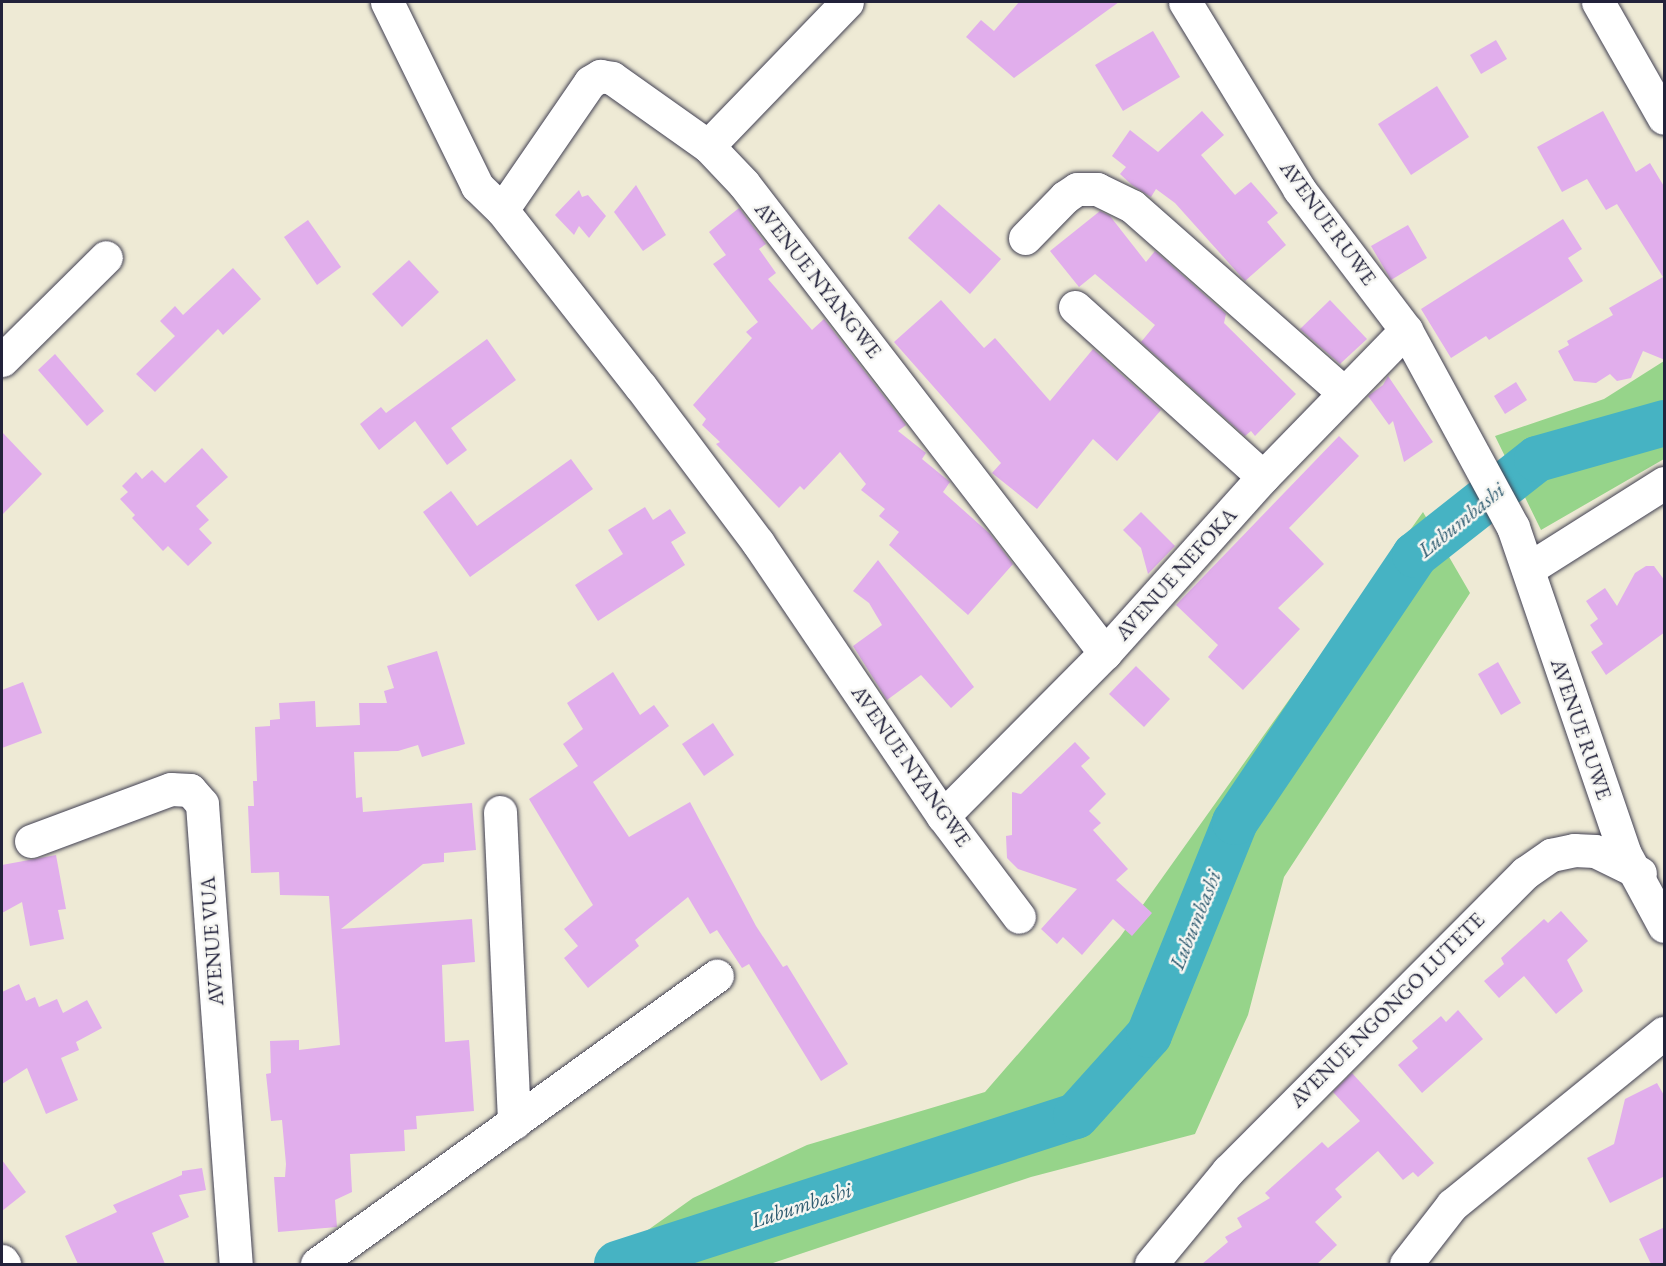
<!DOCTYPE html>
<html>
<head>
<meta charset="utf-8">
<style>
	body { margin:0 }
	#map { position:relative; width:1666px; height:1266px; overflow:hidden; background:#eeead5; font-family:"EB Garamond",serif }
	div>[style] { position:absolute }
	[style*='--x'] { left:calc(var(--x)*1px); top:calc(var(--y)*1px); width:calc(var(--w)*1px); rotate:calc(var(--a)*1deg) }
	.green>* { inset:0; background:#96d48a }
	.river>* { height:46px; margin:-23px; padding:0 23px; transform-origin:23px; border-radius:23px; background:#46b3c3 }
	.building>* { inset:0; background:#e1aeec }
	.roads { filter:drop-shadow(0 0 2px #414052) drop-shadow(0 0 2px #414052) }
	.minor>* { height:33px; margin:-16.5px; padding:0 16.5px; transform-origin:16.5px; border-radius:16.5px; background:#fff }
	span { translate:-50% -50%; white-space:nowrap; text-align:center; line-height:1.15; -webkit-text-stroke:5px #f6f6f2; paint-order:stroke }
	.street-label { font-size:21px; color:#22223b }
	.water-label { font-size:22px; color:#305c71; font-style:italic }
	.frame { position:absolute; inset:0; border:3px solid #22223b; pointer-events:none }
</style>
</head>
<body>
<div id="map">
	<div class="green">
		<i style="clip-path:polygon(1664px 361px,1664px 459px,1541px 530px,1495px 436px,1604px 399px)"></i>
		<i style="clip-path:polygon(1423px 512px,1470px 593px,1284px 877px,1248px 1015px,1195px 1134px,1031px 1177px,770px 1264px,600px 1264px,693px 1198px,807px 1145px,985px 1092px,1120px 937px)"></i>
	</div>
	<div class="river">
		<i style="--x:617;--y:1264;--w:482;--a:-17.9"></i>
		<i style="--x:1076;--y:1116;--w:109;--a:-48"></i>
		<i style="--x:1149;--y:1035;--w:230;--a:-68"></i>
		<i style="--x:1235;--y:822;--w:322;--a:-56"></i>
		<i style="--x:1415;--y:555;--w:155;--a:-38.2"></i>
		<i style="--x:1537;--y:459;--w:132;--a:-15.8"></i>
	</div>
	<div class="building">
		<i style="clip-path:polygon(1019px 2px,1119px 2px,1014px 78px,966px 37px,981px 20px,994px 31px)"></i>
		<i style="clip-path:polygon(1153px 31px,1180px 77px,1123px 111px,1095px 65px)"></i>
		<i style="clip-path:polygon(1496px 40px,1507px 59px,1481px 74px,1470px 55px)"></i>
		<i style="clip-path:polygon(1437px 86px,1469px 137px,1411px 175px,1378px 124px)"></i>
		<i style="clip-path:polygon(1202px 111px,1224px 135px,1201px 155px,1235px 195px,1251px 182px,1278px 213px,1267px 222px,1286px 245px,1245px 281px,1175px 203px,1156px 189px,1151px 197px,1132px 185px,1120px 174px,1126px 167px,1112px 156px,1130px 130px,1158px 152px)"></i>
		<i style="clip-path:polygon(1603px 111px,1636px 172px,1650px 163px,1665px 188px,1665px 360px,1643px 351px,1631px 378px,1617px 381px,1610px 374px,1596px 383px,1574px 381px,1558px 351px,1569px 345px,1567px 341px,1613px 315px,1609px 308px,1663px 277px,1617px 204px,1606px 210px,1587px 179px,1562px 192px,1537px 147px)"></i>
		<i style="clip-path:polygon(636px 185px,666px 235px,643px 251px,614px 212px)"></i>
		<i style="clip-path:polygon(579px 190px,582px 197px,588px 195px,606px 216px,589px 238px,579px 226px,574px 235px,555px 215px)"></i>
		<i style="clip-path:polygon(939px 204px,1001px 259px,970px 294px,908px 238px)"></i>
		<i style="clip-path:polygon(739px 208px,766px 244px,759px 249px,776px 273px,768px 279px,812px 330px,824px 319px,906px 425px,898px 431px,926px 453px,922px 459px,950px 482px,943px 492px,989px 533px,1013px 564px,968px 615px,889px 545px,899px 532px,879px 516px,885px 509px,861px 490px,866px 484px,840px 452px,804px 490px,800px 486px,779px 508px,716px 444px,720px 442px,702px 425px,706px 419px,693px 405px,752px 338px,746px 332px,758px 322px,713px 264px,726px 255px,709px 232px)"></i>
		<i style="clip-path:polygon(1100px 211px,1110px 216px,1146px 262px,1155px 251px,1226px 314px,1224px 323px,1296px 394px,1255px 436px,1251px 431px,1245px 436px,1141px 342px,1155px 325px,1095px 274px,1079px 287px,1050px 251px)"></i>
		<i style="clip-path:polygon(1563px 219px,1582px 249px,1568px 258px,1583px 281px,1489px 340px,1486px 336px,1451px 358px,1421px 309px)"></i>
		<i style="clip-path:polygon(308px 220px,341px 267px,317px 285px,284px 237px)"></i>
		<i style="clip-path:polygon(1408px 225px,1427px 258px,1391px 280px,1371px 246px)"></i>
		<i style="clip-path:polygon(409px 260px,439px 292px,402px 327px,372px 294px)"></i>
		<i style="clip-path:polygon(233px 268px,261px 299px,223px 335px,218px 329px,155px 392px,136px 374px,175px 336px,160px 321px,175px 306px,183px 315px)"></i>
		<i style="clip-path:polygon(941px 300px,984px 348px,995px 338px,1050px 401px,1093px 349px,1161px 410px,1117px 461px,1093px 439px,1037px 509px,992px 473px,1001px 463px,894px 342px)"></i>
		<i style="clip-path:polygon(1330px 300px,1367px 339px,1340px 364px,1300px 329px)"></i>
		<i style="clip-path:polygon(487px 339px,516px 380px,451px 428px,467px 450px,447px 465px,415px 421px,379px 450px,360px 424px,381px 407px,386px 413px)"></i>
		<i style="clip-path:polygon(55px 354px,104px 411px,87px 426px,38px 370px)"></i>
		<i style="clip-path:polygon(1388px 376px,1433px 442px,1404px 462px,1393px 421px,1389px 425px,1368px 396px,1383px 385px)"></i>
		<i style="clip-path:polygon(1516px 382px,1527px 400px,1505px 414px,1494px 396px)"></i>
		<i style="clip-path:polygon(2px 432px,42px 474px,2px 515px)"></i>
		<i style="clip-path:polygon(1339px 436px,1359px 456px,1289px 528px,1324px 564px,1278px 608px,1300px 629px,1243px 690px,1208px 657px,1218px 645px,1176px 605px)"></i>
		<i style="clip-path:polygon(202px 448px,228px 477px,196px 506px,209px 520px,199px 529px,212px 543px,188px 566px,168px 546px,163px 551px,132px 518px,135px 515px,120px 499px,128px 492px,122px 486px,136px 472px,142px 479px,152px 470px,165px 483px)"></i>
		<i style="clip-path:polygon(571px 459px,593px 489px,470px 577px,423px 512px,451px 491px,477px 526px)"></i>
		<i style="clip-path:polygon(645px 507px,653px 520px,670px 509px,686px 533px,671px 542px,685px 565px,598px 621px,575px 585px,623px 554px,608px 530px)"></i>
		<i style="clip-path:polygon(1141px 512px,1175px 546px,1148px 574px,1141px 548px,1123px 530px)"></i>
		<i style="clip-path:polygon(878px 560px,974px 687px,951px 708px,921px 675px,887px 700px,853px 646px,882px 625px,869px 603px,853px 591px)"></i>
		<i style="clip-path:polygon(1646px 566px,1654px 566px,1665px 581px,1665px 632px,1606px 675px,1591px 652px,1603px 644px,1590px 625px,1598px 619px,1586px 601px,1605px 588px,1617px 606px,1635px 573px)"></i>
		<i style="clip-path:polygon(437px 651px,465px 744px,422px 757px,418px 745px,398px 751px,354px 752px,356px 798px,362px 797px,363px 812px,472px 803px,476px 850px,444px 853px,444px 862px,423px 864px,341px 929px,472px 919px,475px 962px,442px 965px,445px 1042px,469px 1040px,474px 1111px,416px 1116px,417px 1129px,404px 1130px,405px 1151px,350px 1154px,352px 1192px,335px 1200px,337px 1227px,278px 1232px,274px 1177px,285px 1177px,286px 1164px,282px 1120px,271px 1121px,266px 1074px,271px 1073px,270px 1041px,299px 1040px,299px 1050px,340px 1045px,329px 896px,280px 895px,279px 872px,251px 873px,248px 806px,254px 806px,253px 781px,257px 781px,255px 727px,270px 726px,270px 720px,280px 719px,279px 703px,315px 701px,316px 727px,360px 725px,359px 703px,387px 703px,384px 691px,394px 688px,387px 666px)"></i>
		<i style="clip-path:polygon(1498px 662px,1521px 703px,1501px 715px,1478px 674px)"></i>
		<i style="clip-path:polygon(1136px 666px,1170px 699px,1144px 727px,1109px 694px)"></i>
		<i style="clip-path:polygon(613px 672px,640px 715px,654px 705px,669px 726px,593px 782px,629px 837px,690px 802px,756px 926px,783px 967px,787px 965px,848px 1064px,821px 1081px,749px 964px,742px 968px,717px 930px,710px 934px,688px 897px,635px 940px,639px 946px,588px 988px,564px 958px,578px 946px,564px 929px,593px 905px,529px 799px,578px 766px,563px 744px,583px 729px,567px 703px)"></i>
		<i style="clip-path:polygon(23px 682px,42px 733px,2px 748px,2px 690px)"></i>
		<i style="clip-path:polygon(713px 723px,734px 755px,704px 776px,682px 744px)"></i>
		<i style="clip-path:polygon(1075px 742px,1090px 758px,1081px 766px,1106px 794px,1089px 811px,1101px 823px,1093px 830px,1128px 869px,1116px 880px,1152px 913px,1132px 936px,1113px 919px,1082px 955px,1063px 937px,1057px 944px,1041px 929px,1077px 889px,1018px 869px,1007px 858px,1006px 836px,1012px 835px,1012px 792px,1021px 794px)"></i>
		<i style="clip-path:polygon(56px 855px,66px 909px,58px 910px,64px 939px,30px 946px,22px 902px,2px 913px,2px 865px)"></i>
		<i style="clip-path:polygon(1561px 911px,1588px 941px,1567px 960px,1583px 991px,1556px 1014px,1524px 976px,1499px 998px,1484px 981px,1504px 964px,1501px 958px,1544px 919px,1548px 923px)"></i>
		<i style="clip-path:polygon(19px 984px,26px 1001px,35px 997px,39px 1007px,57px 999px,63px 1013px,87px 1000px,102px 1028px,76px 1042px,79px 1050px,61px 1058px,78px 1100px,46px 1114px,27px 1068px,2px 1084px,2px 992px)"></i>
		<i style="clip-path:polygon(1458px 1010px,1483px 1039px,1422px 1093px,1398px 1065px,1418px 1048px,1412px 1041px,1441px 1016px,1446px 1022px)"></i>
		<i style="clip-path:polygon(1352px 1073px,1434px 1163px,1418px 1177px,1413px 1172px,1403px 1180px,1378px 1151px,1335px 1189px,1342px 1197px,1315px 1222px,1337px 1245px,1317px 1264px,1202px 1264px,1228px 1242px,1225px 1237px,1242px 1227px,1237px 1218px,1270px 1198px,1265px 1193px,1322px 1142px,1328px 1148px,1360px 1121px,1333px 1092px)"></i>
		<i style="clip-path:polygon(1657px 1083px,1665px 1097px,1665px 1176px,1610px 1203px,1587px 1158px,1614px 1144px,1625px 1099px)"></i>
		<i style="clip-path:polygon(2px 1160px,26px 1192px,2px 1211px)"></i>
		<i style="clip-path:polygon(202px 1168px,206px 1190px,179px 1195px,189px 1217px,152px 1233px,165px 1264px,78px 1264px,65px 1236px,117px 1212px,113px 1205px,182px 1175px,182px 1171px)"></i>
		<i style="clip-path:polygon(1665px 1227px,1665px 1264px,1651px 1264px,1639px 1239px)"></i>
	</div>
	<div class="roads">
		<div class="minor">
			<i style="--x:387;--y:2;--w:205;--a:63.9"></i>
			<i style="--x:477;--y:186;--w:35;--a:44"></i>
			<i style="--x:502;--y:210;--w:225;--a:51.9"></i>
			<i style="--x:641;--y:387;--w:195;--a:53.1"></i>
			<i style="--x:758;--y:543;--w:330;--a:55.9"></i>
			<i style="--x:943;--y:816;--w:126;--a:53"></i>
			<i style="--x:1185;--y:2;--w:219;--a:58.6"></i>
			<i style="--x:1299;--y:189;--w:177;--a:52.8"></i>
			<i style="--x:1406;--y:330;--w:224;--a:61.5"></i>
			<i style="--x:1513;--y:527;--w:343;--a:71.1"></i>
			<i style="--x:1624;--y:852;--w:84;--a:61.6"></i>
			<i style="--x:1598;--y:2;--w:133;--a:60.4"></i>
			<i style="--x:708;--y:146;--w:200;--a:-46"></i>
			<i style="--x:502;--y:210;--w:155;--a:-55.5"></i>
			<i style="--x:590;--y:82;--w:12;--a:-31"></i>
			<i style="--x:600;--y:76;--w:12;--a:9"></i>
			<i style="--x:612;--y:78;--w:118;--a:35.3"></i>
			<i style="--x:708;--y:146;--w:52;--a:46.5"></i>
			<i style="--x:744;--y:184;--w:592;--a:52.41"></i>
			<i style="--x:1025;--y:238;--w:57;--a:-45.7"></i>
			<i style="--x:1065;--y:197;--w:14;--a:-34"></i>
			<i style="--x:1077;--y:189;--w:20;--a:0"></i>
			<i style="--x:1097;--y:189;--w:39;--a:26"></i>
			<i style="--x:1132;--y:206;--w:283;--a:41.4"></i>
			<i style="--x:1075;--y:307;--w:253;--a:42.1"></i>
			<i style="--x:2;--y:360;--w:146;--a:-44.7"></i>
			<i style="--x:1528;--y:569;--w:161;--a:-32.3"></i>
			<i style="--x:500;--y:812;--w:311;--a:87.4"></i>
			<i style="--x:943;--y:816;--w:230;--a:-45.2"></i>
			<i style="--x:1105;--y:653;--w:237;--a:-48.1"></i>
			<i style="--x:1263;--y:477;--w:205;--a:-45.8"></i>
			<i style="--x:31;--y:841;--w:149;--a:-20.4"></i>
			<i style="--x:171;--y:789;--w:19;--a:3"></i>
			<i style="--x:190;--y:790;--w:18;--a:49"></i>
			<i style="--x:202;--y:804;--w:461;--a:85.8"></i>
			<i style="--x:2;--y:1261;--w:4;--a:56"></i>
			<i style="--x:317;--y:1264;--w:493;--a:-35.8"></i>
			<i style="--x:1151;--y:1264;--w:121;--a:-50.4"></i>
			<i style="--x:1228;--y:1171;--w:421;--a:-45.1"></i>
			<i style="--x:1525;--y:873;--w:32;--a:-35"></i>
			<i style="--x:1551;--y:855;--w:24;--a:-12"></i>
			<i style="--x:1574;--y:850;--w:21;--a:3"></i>
			<i style="--x:1595;--y:851;--w:50;--a:26.1"></i>
			<i style="--x:1406;--y:1264;--w:75;--a:-52.1"></i>
			<i style="--x:1452;--y:1205;--w:273;--a:-39.1"></i>
		</div>
	</div>
	<div class="street-label">
		<span style="left:1328px;top:223px;rotate:54deg">AVENUE RUWE</span>
		<span style="left:818px;top:280px;rotate:52deg">AVENUE NYANGWE</span>
		<span style="left:1176px;top:574px;rotate:-48deg">AVENUE NEFOKA</span>
		<span style="left:1581px;top:729px;rotate:71deg">AVENUE RUWE</span>
		<span style="left:911px;top:766px;rotate:55deg">AVENUE NYANGWE</span>
		<span style="left:212px;top:941px;rotate:-94deg">AVENUE VUA</span>
		<span style="left:1387px;top:1010px;rotate:-45deg">AVENUE NGONGO LUTETE</span>
	</div>
	<div class="water-label">
		<span style="left:1461px;top:520px;rotate:-39deg">Lubumbashi</span>
		<span style="left:1195px;top:920px;rotate:-68deg">Lubumbashi</span>
		<span style="left:801px;top:1205px;rotate:-18deg">Lubumbashi</span>
	</div>
	<div class="frame"></div>
</div>
</body>
</html>
